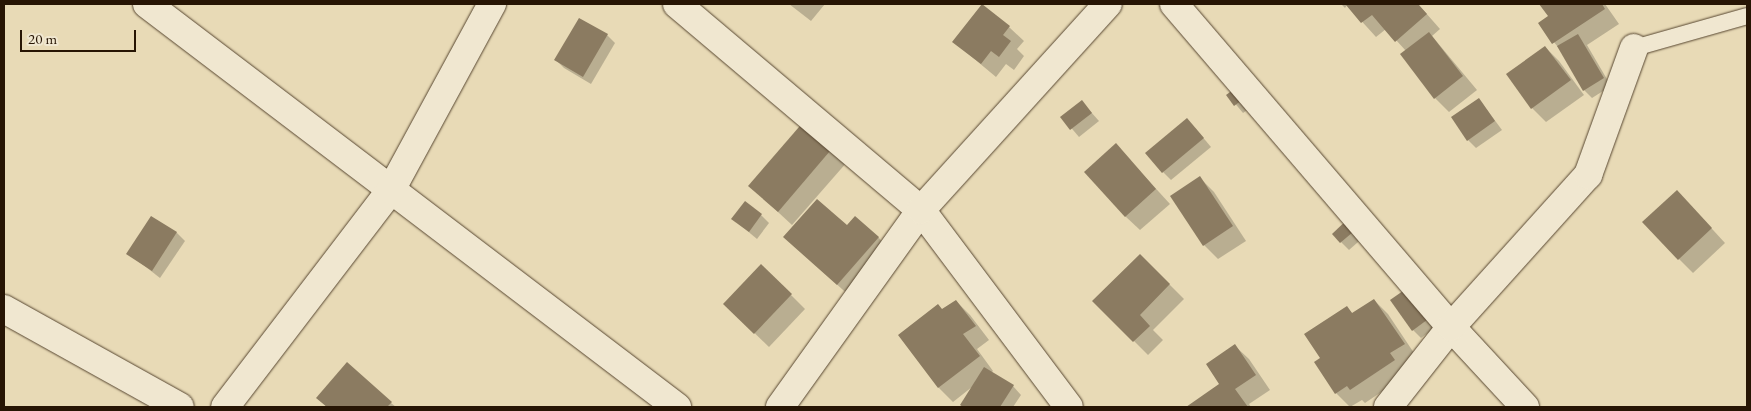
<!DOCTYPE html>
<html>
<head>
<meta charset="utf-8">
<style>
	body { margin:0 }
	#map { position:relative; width:1751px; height:411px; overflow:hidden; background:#e8dab6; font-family:"EB Garamond",serif }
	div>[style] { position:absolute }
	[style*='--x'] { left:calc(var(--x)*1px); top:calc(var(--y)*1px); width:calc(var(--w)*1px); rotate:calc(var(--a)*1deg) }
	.shadow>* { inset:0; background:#0003 }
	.building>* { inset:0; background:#8b7b61 }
	.roads { filter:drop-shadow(0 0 1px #574630) drop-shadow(0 0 1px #574630) }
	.service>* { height:16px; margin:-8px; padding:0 8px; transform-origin:8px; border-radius:8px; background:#f0e7d0 }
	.minor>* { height:28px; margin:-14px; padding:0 14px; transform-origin:14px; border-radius:14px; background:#f0e7d0 }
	span { translate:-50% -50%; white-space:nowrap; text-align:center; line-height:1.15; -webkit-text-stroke:4px #f0e7d0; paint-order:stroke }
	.frame { position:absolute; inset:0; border:5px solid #271504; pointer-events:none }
	.scale { position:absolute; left:20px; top:30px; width:116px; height:22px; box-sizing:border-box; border:2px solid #271504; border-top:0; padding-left:6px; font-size:15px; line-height:18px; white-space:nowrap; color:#271504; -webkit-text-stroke:4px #f0e7d0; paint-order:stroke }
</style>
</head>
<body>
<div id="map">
	<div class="shadow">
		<i style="clip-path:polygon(789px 4px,825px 4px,811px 21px)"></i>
		<i style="clip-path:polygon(1341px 4px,1418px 4px,1440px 29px,1432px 36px,1477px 90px,1449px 112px,1435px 98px,1406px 51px,1386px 29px,1376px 37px,1347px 5px,1345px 8px)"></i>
		<i style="clip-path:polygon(1541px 4px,1605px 4px,1619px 24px,1587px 45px,1611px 86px,1592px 98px,1584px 90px,1561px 51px,1539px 23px,1550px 16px)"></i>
		<i style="clip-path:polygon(580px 19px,607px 35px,615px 43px,591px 84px,564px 68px,556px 60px)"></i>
		<i style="clip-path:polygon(1009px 27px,1024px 41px,1017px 49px,1024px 56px,1014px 70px,1006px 64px,996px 77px,954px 42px)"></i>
		<i style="clip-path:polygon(1545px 47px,1559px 61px,1584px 95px,1546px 122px,1532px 108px)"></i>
		<i style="clip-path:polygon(1228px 95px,1257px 103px,1243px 113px)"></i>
		<i style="clip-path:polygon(1479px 99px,1502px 130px,1476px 148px,1468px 140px)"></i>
		<i style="clip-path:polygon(1082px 102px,1099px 121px,1079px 137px,1062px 117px)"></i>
		<i style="clip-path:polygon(818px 107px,861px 146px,792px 225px,750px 186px)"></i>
		<i style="clip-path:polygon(1195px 128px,1211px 147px,1171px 180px,1163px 172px)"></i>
		<i style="clip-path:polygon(1116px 145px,1170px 204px,1140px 230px,1125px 216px)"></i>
		<i style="clip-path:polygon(1200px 178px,1214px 192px,1246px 241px,1218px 259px,1204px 245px)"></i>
		<i style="clip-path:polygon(1691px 206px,1725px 243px,1693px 273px,1679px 259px)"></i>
		<i style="clip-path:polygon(761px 215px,769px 223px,757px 239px,733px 219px)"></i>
		<i style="clip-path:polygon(151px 217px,177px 233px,185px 241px,160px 278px,128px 253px)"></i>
		<i style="clip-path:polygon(1351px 218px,1366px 235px,1349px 250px,1341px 242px)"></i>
		<i style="clip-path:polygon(847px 227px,878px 237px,892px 252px,852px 298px,784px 237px)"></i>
		<i style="clip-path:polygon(1140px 255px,1184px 299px,1153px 330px,1163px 340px,1148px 355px,1094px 301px)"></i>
		<i style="clip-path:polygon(1421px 293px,1442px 322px,1421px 338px,1413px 330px)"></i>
		<i style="clip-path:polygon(791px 295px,805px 309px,769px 347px,739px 318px)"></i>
		<i style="clip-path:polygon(1374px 300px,1388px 314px,1418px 359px,1408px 374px,1365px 403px,1362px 400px,1350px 407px,1336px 393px,1322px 359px,1347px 308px,1353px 314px)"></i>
		<i style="clip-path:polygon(956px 301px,970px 315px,989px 340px,977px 349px,993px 371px,991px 373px,1013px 386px,1021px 395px,1013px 407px,964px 407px,961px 405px,972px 387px,953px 402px,939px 388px,899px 335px)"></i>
		<i style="clip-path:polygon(1234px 345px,1249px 359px,1270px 390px,1249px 404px,1251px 407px,1188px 407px,1221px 384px)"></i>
		<i style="clip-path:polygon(317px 398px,391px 403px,396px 407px,327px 407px)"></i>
	</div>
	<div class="building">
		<i style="clip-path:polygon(982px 4px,1010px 26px,1003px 35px,1011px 41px,999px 57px,991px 51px,981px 64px,952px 42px)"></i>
		<i style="clip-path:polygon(1347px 4px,1418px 4px,1427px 14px,1395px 42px,1372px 15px,1361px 23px,1346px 5px)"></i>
		<i style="clip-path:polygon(1539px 4px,1602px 4px,1605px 9px,1552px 44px,1538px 23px,1548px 16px)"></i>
		<i style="clip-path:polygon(579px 18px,608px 34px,583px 77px,554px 60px)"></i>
		<i style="clip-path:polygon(1429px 32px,1463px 76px,1434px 99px,1400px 54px)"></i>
		<i style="clip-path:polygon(1578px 34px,1604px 78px,1583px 91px,1557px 46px)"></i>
		<i style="clip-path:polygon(1545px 46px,1571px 80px,1531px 109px,1506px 74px)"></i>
		<i style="clip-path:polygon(1241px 84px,1250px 94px,1234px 106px,1226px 95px)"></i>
		<i style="clip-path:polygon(1479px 98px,1495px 121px,1467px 141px,1451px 117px)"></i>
		<i style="clip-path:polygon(1082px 100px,1092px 113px,1070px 130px,1060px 117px)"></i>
		<i style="clip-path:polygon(818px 105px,847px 131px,778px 212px,748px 186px)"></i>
		<i style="clip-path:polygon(1187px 118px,1204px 138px,1162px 173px,1145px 153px)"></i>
		<i style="clip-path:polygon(1116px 143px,1156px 189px,1125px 217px,1084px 172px)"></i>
		<i style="clip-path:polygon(1200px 176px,1233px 226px,1203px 246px,1170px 196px)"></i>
		<i style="clip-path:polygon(1677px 190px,1712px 228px,1678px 260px,1642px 222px)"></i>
		<i style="clip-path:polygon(817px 199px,847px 225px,855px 216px,879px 237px,837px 285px,783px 237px)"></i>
		<i style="clip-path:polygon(745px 201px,762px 214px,749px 232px,731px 219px)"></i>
		<i style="clip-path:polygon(151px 216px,177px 232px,152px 271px,126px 254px)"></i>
		<i style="clip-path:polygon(1351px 216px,1359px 227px,1340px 243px,1332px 234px)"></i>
		<i style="clip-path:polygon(1140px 254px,1170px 284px,1140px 315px,1150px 326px,1133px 342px,1092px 301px)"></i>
		<i style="clip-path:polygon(761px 264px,792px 294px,754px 334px,723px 304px)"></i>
		<i style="clip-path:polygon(1413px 284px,1435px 314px,1412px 331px,1390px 300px)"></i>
		<i style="clip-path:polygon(1374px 299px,1405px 344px,1390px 353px,1395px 360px,1350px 390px,1347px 386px,1335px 394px,1314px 362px,1320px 358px,1304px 334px,1347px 306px,1352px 313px)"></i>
		<i style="clip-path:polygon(956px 300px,976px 326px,963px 334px,980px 356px,938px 388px,898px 335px,938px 304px,942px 309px)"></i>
		<i style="clip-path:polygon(1235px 344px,1256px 375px,1235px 389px,1248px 407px,1186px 407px,1219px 384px,1206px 364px)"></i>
		<i style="clip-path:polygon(347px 362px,392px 402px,387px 407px,327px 407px,316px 398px)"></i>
		<i style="clip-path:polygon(984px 367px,1014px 385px,1000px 407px,963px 407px,960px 405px)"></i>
	</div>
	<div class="roads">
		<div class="service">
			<i style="--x:1634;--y:48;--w:117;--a:-15.8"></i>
		</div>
		<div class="minor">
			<i style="--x:147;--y:4;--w:666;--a:37.25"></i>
			<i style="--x:677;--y:4;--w:319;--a:40.2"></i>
			<i style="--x:921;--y:210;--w:246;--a:53.1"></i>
			<i style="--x:1174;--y:4;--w:426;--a:49.4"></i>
			<i style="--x:1451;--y:327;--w:109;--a:47.2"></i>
			<i style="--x:4;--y:309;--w:201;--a:29.1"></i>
			<i style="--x:225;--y:407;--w:273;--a:-52.6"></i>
			<i style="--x:391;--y:190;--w:212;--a:-61.5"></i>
			<i style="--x:780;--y:407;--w:242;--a:-54.4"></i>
			<i style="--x:921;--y:210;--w:278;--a:-47.8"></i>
			<i style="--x:1388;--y:407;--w:102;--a:-51.8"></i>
			<i style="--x:1451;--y:327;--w:205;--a:-48"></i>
			<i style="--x:1588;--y:175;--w:135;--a:-70.1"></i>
		</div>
	</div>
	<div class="frame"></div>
	<div class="scale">20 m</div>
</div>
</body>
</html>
